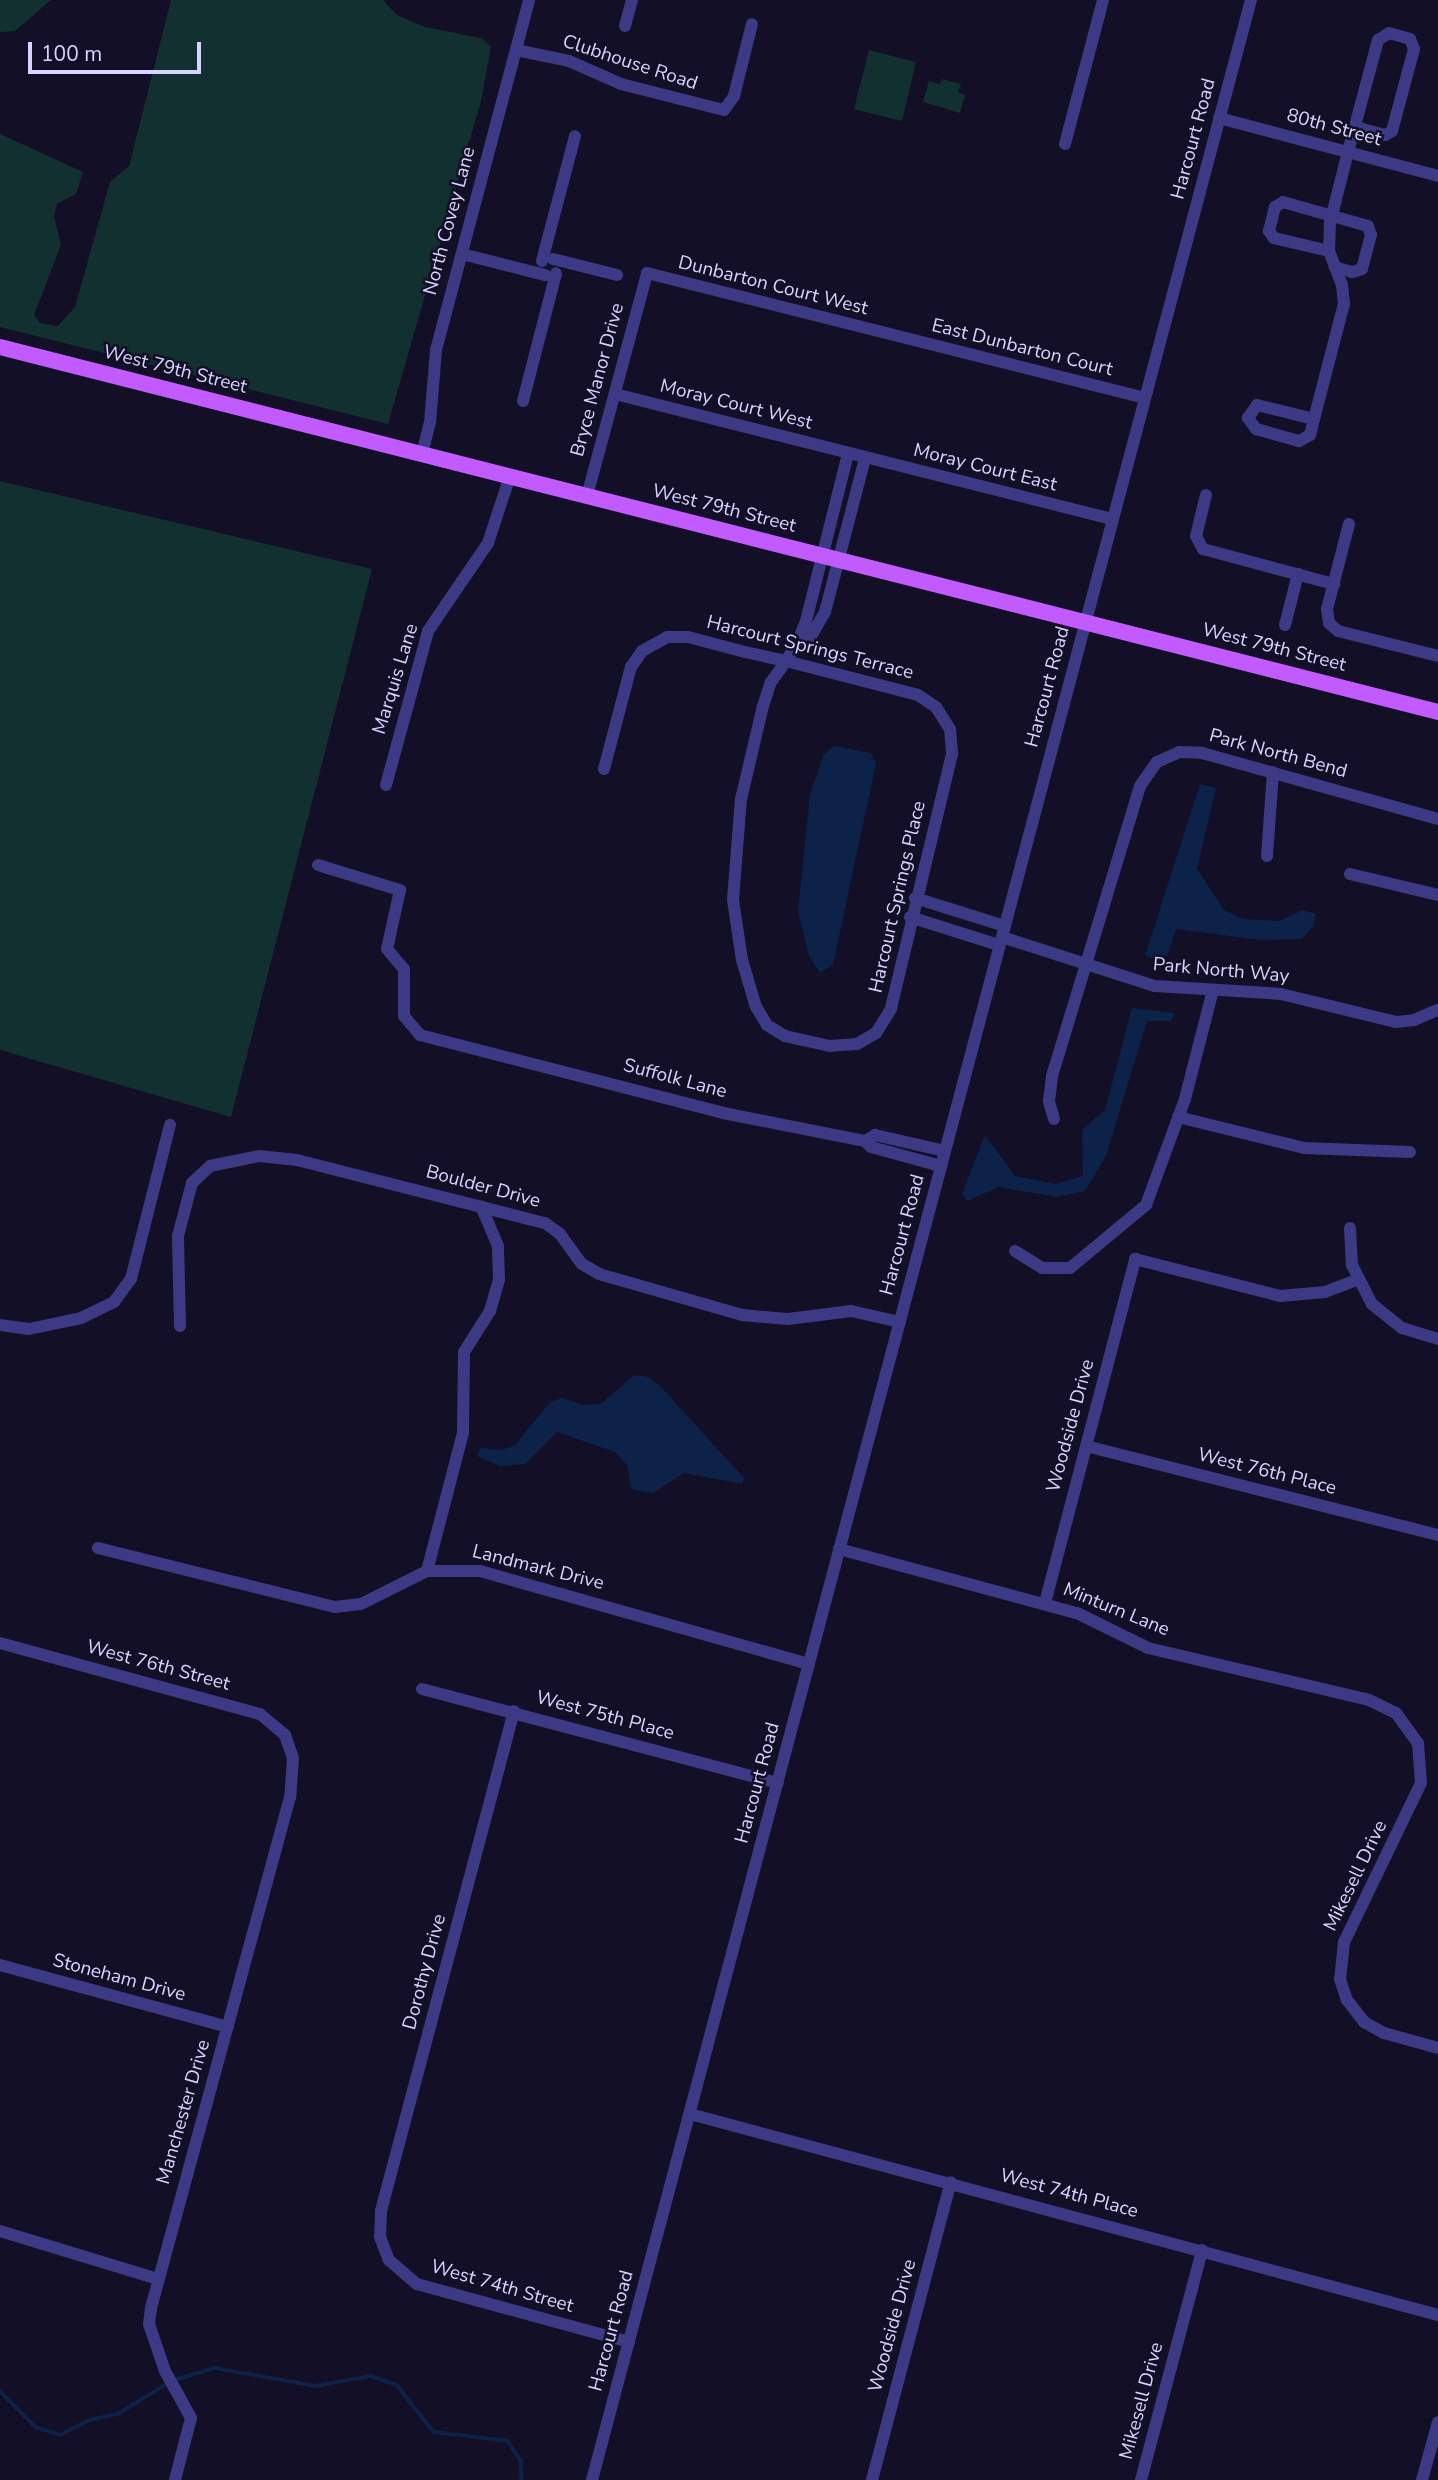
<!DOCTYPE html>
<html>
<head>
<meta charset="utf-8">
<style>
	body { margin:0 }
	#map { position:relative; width:1438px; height:2480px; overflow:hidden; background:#130f26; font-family:"Nunito Sans",sans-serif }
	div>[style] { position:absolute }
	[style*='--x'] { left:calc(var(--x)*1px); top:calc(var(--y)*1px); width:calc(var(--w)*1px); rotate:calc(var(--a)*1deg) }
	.green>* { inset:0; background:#12302f }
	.water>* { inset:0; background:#0c2248 }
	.stream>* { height:3.5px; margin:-1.75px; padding:0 1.75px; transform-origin:1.75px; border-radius:1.75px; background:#0c2248 }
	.minor>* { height:12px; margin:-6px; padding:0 6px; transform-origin:6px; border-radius:6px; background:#3d3a85 }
	.major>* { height:16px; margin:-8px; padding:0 8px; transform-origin:8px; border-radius:8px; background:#c25bff }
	span { translate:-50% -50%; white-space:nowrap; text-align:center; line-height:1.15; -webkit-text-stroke:5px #130f26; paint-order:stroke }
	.street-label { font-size:19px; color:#d9d4ff }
	.scale { position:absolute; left:28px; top:42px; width:173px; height:32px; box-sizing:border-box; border:4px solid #d9d4ff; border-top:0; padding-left:9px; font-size:21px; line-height:24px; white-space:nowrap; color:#d9d4ff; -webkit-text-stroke:5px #130f26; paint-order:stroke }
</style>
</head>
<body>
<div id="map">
	<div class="green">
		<i style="clip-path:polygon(0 0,51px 0,15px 31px,0 32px)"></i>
		<i style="clip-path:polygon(171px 0,383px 0,397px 15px,425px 27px,481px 38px,491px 46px,481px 101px,388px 424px,0 327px,0 134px,83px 172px,76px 194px,57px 204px,54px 216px,61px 245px,34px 315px,40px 323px,58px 326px,75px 307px,110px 182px,129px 166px)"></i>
		<i style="clip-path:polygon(869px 50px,916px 62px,902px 121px,854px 109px)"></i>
		<i style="clip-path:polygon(942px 79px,961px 84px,958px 92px,965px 95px,960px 113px,923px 102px,929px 81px,940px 84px)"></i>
		<i style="clip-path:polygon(0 481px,372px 569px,231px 1117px,0 1050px)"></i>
	</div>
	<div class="water">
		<i style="clip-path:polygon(834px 746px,871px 753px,876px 764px,833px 965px,820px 973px,809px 956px,798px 911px,810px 794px,824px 754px)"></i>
		<i style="clip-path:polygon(1200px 784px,1216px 788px,1197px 869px,1224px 910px,1243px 919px,1279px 921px,1303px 910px,1316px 914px,1313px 927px,1302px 939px,1261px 940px,1176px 929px,1165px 962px,1145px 956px)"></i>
		<i style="clip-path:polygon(1132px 1008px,1175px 1013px,1171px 1021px,1147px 1021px,1106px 1156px,1085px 1191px,1057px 1197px,999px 1187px,967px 1201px,962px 1194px,985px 1135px,1015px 1176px,1056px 1184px,1083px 1176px,1082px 1130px,1105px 1110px)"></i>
		<i style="clip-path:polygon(634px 1375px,649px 1377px,661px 1387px,744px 1478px,742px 1484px,684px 1473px,653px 1493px,639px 1491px,631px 1488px,627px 1465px,615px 1452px,557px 1432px,525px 1464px,500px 1466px,477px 1456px,480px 1448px,502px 1450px,515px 1445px,550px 1402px,562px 1398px,583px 1405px,601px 1404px)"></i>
	</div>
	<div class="stream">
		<i style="--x:174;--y:2380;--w:43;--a:-16.3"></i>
		<i style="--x:215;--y:2368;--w:102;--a:10.2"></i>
		<i style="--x:315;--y:2386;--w:57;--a:-10.1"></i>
		<i style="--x:371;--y:2376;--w:28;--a:19"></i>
		<i style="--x:397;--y:2385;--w:60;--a:51.8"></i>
		<i style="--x:434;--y:2432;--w:75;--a:6.9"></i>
		<i style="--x:508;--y:2441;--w:24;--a:57"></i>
		<i style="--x:521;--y:2461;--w:19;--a:87"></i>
		<i style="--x:0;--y:2391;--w:51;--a:45"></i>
		<i style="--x:36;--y:2427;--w:25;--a:18"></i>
		<i style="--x:60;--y:2435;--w:33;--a:-27"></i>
		<i style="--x:89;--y:2420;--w:30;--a:-12"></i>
		<i style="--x:118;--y:2414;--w:59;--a:-31.8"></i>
	</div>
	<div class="minor">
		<i style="--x:625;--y:26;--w:27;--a:-75"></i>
		<i style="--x:516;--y:50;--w:54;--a:11.7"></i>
		<i style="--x:569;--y:61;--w:57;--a:23.9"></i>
		<i style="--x:621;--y:84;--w:106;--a:14.2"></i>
		<i style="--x:724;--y:110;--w:17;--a:-54"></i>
		<i style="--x:734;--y:96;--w:74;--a:-76"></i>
		<i style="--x:1219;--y:118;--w:227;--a:14.8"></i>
		<i style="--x:1065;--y:144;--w:149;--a:-75.2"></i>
		<i style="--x:1329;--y:251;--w:57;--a:-166.7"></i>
		<i style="--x:1274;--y:238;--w:9;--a:-126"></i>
		<i style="--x:1269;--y:231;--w:25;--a:-76"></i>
		<i style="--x:1275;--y:207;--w:9;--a:-32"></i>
		<i style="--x:1283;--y:202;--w:88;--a:15.8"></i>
		<i style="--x:1368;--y:226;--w:9;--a:72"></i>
		<i style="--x:1371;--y:235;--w:35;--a:105"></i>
		<i style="--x:1362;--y:269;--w:10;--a:163"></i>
		<i style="--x:1352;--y:272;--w:18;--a:-164"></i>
		<i style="--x:462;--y:254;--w:86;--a:14.2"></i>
		<i style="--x:553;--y:259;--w:66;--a:14"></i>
		<i style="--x:542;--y:261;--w:129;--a:-75.2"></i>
		<i style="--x:615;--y:394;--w:512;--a:14.12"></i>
		<i style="--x:523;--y:401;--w:132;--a:-75.5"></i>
		<i style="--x:1257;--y:405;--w:59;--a:13.8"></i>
		<i style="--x:1314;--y:419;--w:16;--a:104"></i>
		<i style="--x:1310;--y:435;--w:13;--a:151"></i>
		<i style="--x:1299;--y:441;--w:45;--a:-164.4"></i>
		<i style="--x:1256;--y:429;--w:14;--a:-126"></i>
		<i style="--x:1248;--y:418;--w:16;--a:-55"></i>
		<i style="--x:1314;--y:419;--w:119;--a:-75.4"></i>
		<i style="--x:1344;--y:304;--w:19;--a:-96"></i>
		<i style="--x:1342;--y:285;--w:36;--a:-111"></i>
		<i style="--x:1329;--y:251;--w:28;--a:-88"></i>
		<i style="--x:1330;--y:223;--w:73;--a:-75.8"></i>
		<i style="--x:1348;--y:152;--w:116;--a:-75"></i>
		<i style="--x:1378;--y:40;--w:13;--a:-32"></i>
		<i style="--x:1389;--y:33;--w:22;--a:16"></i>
		<i style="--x:1410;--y:39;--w:11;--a:68"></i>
		<i style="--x:1414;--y:49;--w:85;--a:105"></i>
		<i style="--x:1392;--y:131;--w:8;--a:150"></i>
		<i style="--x:1385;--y:135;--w:31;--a:-165"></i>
		<i style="--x:422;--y:454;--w:32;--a:-76"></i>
		<i style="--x:430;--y:423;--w:73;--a:-85.3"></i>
		<i style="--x:436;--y:350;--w:362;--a:-75.1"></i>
		<i style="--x:1206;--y:495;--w:42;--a:103.7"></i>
		<i style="--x:1196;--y:536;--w:15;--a:62"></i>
		<i style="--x:1203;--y:549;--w:136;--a:15"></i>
		<i style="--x:587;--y:496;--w:231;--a:-74.9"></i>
		<i style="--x:647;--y:273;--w:513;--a:14.09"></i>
		<i style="--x:1349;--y:524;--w:88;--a:104.5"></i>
		<i style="--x:1327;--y:609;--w:14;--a:82"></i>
		<i style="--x:1329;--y:623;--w:12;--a:42"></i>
		<i style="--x:1338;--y:631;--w:103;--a:14"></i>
		<i style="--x:1285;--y:625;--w:53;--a:-75.7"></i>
		<i style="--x:798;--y:641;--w:12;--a:-14"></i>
		<i style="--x:810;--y:638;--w:30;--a:-60"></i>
		<i style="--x:825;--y:612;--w:159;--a:-75.4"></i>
		<i style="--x:604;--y:769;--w:106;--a:-75.2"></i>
		<i style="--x:631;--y:667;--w:19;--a:-55"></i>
		<i style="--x:642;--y:651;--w:29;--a:-29"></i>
		<i style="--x:667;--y:637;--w:21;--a:0"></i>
		<i style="--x:688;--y:637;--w:59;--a:14.7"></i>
		<i style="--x:745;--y:652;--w:42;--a:12.4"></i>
		<i style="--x:786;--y:661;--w:136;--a:14.4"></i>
		<i style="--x:918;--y:695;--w:22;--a:34"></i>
		<i style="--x:936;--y:707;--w:26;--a:58"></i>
		<i style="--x:950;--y:729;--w:25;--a:85"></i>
		<i style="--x:952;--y:754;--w:262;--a:103.5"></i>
		<i style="--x:891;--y:1009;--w:28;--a:122"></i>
		<i style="--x:876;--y:1033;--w:22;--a:150"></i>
		<i style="--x:857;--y:1044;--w:27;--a:176"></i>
		<i style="--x:830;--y:1046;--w:46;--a:-167.5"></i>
		<i style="--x:785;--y:1036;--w:21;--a:-149"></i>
		<i style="--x:767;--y:1025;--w:21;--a:-121"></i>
		<i style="--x:756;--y:1007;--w:49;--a:-106.6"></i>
		<i style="--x:742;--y:960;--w:61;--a:-98.5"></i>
		<i style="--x:733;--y:900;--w:101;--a:-85.5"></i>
		<i style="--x:741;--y:799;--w:96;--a:-76.7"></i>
		<i style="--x:763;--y:706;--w:25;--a:-72"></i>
		<i style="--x:771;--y:682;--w:26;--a:-54"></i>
		<i style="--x:786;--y:661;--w:23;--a:-59"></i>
		<i style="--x:798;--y:641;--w:22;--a:-68"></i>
		<i style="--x:806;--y:621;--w:172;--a:-75.9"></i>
		<i style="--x:386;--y:785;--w:160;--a:-74.7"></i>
		<i style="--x:428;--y:631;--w:107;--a:-55.7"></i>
		<i style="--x:488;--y:543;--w:71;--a:-71.8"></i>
		<i style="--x:1267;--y:856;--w:84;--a:-85.9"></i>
		<i style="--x:318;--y:865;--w:86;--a:17"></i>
		<i style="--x:400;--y:890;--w:60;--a:102.4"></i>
		<i style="--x:387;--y:949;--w:26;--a:50"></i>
		<i style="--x:404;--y:969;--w:47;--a:90"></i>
		<i style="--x:404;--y:1016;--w:25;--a:50"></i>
		<i style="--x:420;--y:1035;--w:313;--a:14.4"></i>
		<i style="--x:723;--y:1113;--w:145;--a:11.2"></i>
		<i style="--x:865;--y:1141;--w:12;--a:-31"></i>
		<i style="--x:875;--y:1135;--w:72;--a:12.9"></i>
		<i style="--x:1350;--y:874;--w:90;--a:13.4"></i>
		<i style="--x:915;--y:898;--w:94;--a:17.3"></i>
		<i style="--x:910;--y:917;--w:93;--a:17.5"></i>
		<i style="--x:1002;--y:937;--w:161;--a:17.8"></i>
		<i style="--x:1155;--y:986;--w:126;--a:3.6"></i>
		<i style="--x:1281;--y:994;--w:118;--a:13.7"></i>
		<i style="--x:1396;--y:1022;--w:18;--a:-6"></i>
		<i style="--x:1414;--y:1020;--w:26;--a:-23"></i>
		<i style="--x:1178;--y:1117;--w:130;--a:13.8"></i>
		<i style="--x:1304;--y:1148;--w:106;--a:2.2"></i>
		<i style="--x:1054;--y:1119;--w:19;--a:-106"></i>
		<i style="--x:1049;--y:1101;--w:25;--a:-83"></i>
		<i style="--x:1052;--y:1076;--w:303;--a:-73.1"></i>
		<i style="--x:1140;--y:786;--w:29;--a:-55"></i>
		<i style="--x:1157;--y:762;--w:24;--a:-24"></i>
		<i style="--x:1179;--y:752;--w:23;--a:2"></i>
		<i style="--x:1202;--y:753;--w:245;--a:15.6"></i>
		<i style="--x:865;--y:1141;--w:8;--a:45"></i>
		<i style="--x:871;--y:1147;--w:73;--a:15.2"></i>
		<i style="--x:1350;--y:1228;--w:37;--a:87"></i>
		<i style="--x:1352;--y:1265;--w:44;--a:62.9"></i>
		<i style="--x:1372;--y:1304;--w:38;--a:39"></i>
		<i style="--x:1402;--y:1328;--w:38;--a:17"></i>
		<i style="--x:1015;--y:1251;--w:32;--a:32"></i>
		<i style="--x:1042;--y:1268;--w:28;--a:0"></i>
		<i style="--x:1070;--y:1268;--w:99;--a:-39.7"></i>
		<i style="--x:1146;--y:1205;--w:113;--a:-69.8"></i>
		<i style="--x:1185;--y:1099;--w:113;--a:-75.6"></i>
		<i style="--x:0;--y:1325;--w:29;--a:8"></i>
		<i style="--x:29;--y:1329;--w:53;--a:-11.9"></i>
		<i style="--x:81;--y:1318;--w:37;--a:-26"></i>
		<i style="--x:114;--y:1302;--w:29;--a:-54"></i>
		<i style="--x:131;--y:1279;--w:159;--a:-75.8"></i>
		<i style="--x:180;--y:1326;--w:90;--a:-91.3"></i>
		<i style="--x:178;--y:1236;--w:55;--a:-75.2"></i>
		<i style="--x:192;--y:1183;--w:25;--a:-43"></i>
		<i style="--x:210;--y:1166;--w:50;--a:-11.5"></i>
		<i style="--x:259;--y:1156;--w:38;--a:6"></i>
		<i style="--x:297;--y:1160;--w:256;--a:14.3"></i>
		<i style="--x:545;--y:1223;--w:19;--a:36"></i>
		<i style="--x:560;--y:1234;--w:37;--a:54"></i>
		<i style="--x:582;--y:1264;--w:20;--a:30"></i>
		<i style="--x:599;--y:1274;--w:149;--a:16"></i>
		<i style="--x:742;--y:1315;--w:46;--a:5"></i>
		<i style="--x:788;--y:1319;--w:64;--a:-7.2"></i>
		<i style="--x:851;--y:1311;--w:50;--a:12.7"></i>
		<i style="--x:1086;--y:1446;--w:363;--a:14.2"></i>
		<i style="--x:98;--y:1548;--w:244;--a:14"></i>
		<i style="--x:335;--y:1607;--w:26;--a:-7"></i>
		<i style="--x:361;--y:1604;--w:74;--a:-26.6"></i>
		<i style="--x:427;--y:1571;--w:53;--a:0"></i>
		<i style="--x:480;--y:1571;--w:342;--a:15.8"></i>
		<i style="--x:839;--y:1549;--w:246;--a:15.1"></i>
		<i style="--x:1077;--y:1613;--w:79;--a:26.2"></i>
		<i style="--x:1148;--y:1648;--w:227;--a:13.2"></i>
		<i style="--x:1369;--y:1700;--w:30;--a:26"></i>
		<i style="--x:1396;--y:1713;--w:37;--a:54"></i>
		<i style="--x:1418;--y:1743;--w:40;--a:85.7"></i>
		<i style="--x:1421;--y:1783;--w:177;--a:115.8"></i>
		<i style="--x:1344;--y:1942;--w:37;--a:96"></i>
		<i style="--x:1340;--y:1979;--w:22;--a:72"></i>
		<i style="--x:1347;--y:2000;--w:28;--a:52"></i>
		<i style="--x:1364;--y:2022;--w:23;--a:29"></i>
		<i style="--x:1384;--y:2033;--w:56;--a:15.5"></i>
		<i style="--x:427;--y:1571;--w:143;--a:-75.4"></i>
		<i style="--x:463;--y:1433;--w:81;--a:-89.3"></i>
		<i style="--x:464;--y:1352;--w:49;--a:-57.6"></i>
		<i style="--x:490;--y:1311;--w:33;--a:-74"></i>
		<i style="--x:499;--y:1279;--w:33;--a:-92"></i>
		<i style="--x:498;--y:1246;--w:43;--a:-113"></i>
		<i style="--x:1045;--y:1603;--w:356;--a:-75.3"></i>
		<i style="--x:1135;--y:1259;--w:150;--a:14.3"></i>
		<i style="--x:1280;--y:1296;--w:45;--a:-5.1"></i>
		<i style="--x:1325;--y:1292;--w:34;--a:-21"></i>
		<i style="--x:0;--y:1643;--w:270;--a:15.3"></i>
		<i style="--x:260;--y:1714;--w:33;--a:40"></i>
		<i style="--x:285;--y:1735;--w:24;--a:71"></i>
		<i style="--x:293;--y:1758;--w:39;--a:94"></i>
		<i style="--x:290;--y:1797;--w:530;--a:105.22"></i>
		<i style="--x:151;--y:2308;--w:16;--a:97"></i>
		<i style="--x:149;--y:2324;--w:50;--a:71.2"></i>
		<i style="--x:165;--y:2371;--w:54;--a:61"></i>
		<i style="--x:191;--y:2418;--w:64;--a:104.5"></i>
		<i style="--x:422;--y:1689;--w:368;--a:14.8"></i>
		<i style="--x:514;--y:1711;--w:517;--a:104.9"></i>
		<i style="--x:381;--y:2211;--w:26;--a:92"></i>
		<i style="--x:380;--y:2237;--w:25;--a:69"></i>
		<i style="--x:389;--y:2260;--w:37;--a:41"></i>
		<i style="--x:417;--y:2284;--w:220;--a:15.3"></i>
		<i style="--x:0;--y:1965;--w:236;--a:15.2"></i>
		<i style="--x:690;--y:2114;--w:775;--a:15.04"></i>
		<i style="--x:0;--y:2231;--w:165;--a:16.9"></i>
		<i style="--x:592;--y:2480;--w:2566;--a:-75.12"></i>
		<i style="--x:872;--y:2480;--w:308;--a:-75.2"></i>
		<i style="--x:1141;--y:2480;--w:238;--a:-75.1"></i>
		<i style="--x:1422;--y:2480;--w:60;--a:-74.6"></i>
	</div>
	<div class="major">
		<i style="--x:0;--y:347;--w:1484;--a:14.24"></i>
	</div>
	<div class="street-label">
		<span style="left:630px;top:63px;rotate:18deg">Clubhouse Road</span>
		<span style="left:1334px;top:128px;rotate:15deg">80th Street</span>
		<span style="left:1194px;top:139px;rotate:-75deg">Harcourt Road</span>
		<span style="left:450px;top:221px;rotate:-75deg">North Covey Lane</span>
		<span style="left:773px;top:286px;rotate:14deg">Dunbarton Court West</span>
		<span style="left:1022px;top:348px;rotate:14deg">East Dunbarton Court</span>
		<span style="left:175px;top:370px;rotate:14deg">West 79th Street</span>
		<span style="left:598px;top:380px;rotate:-75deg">Bryce Manor Drive</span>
		<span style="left:736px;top:405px;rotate:14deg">Moray Court West</span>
		<span style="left:985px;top:468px;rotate:14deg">Moray Court East</span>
		<span style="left:724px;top:509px;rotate:14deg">West 79th Street</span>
		<span style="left:810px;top:648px;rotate:14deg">Harcourt Springs Terrace</span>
		<span style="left:1274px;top:648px;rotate:14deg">West 79th Street</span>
		<span style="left:396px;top:679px;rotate:-73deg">Marquis Lane</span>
		<span style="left:1048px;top:687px;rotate:-75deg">Harcourt Road</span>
		<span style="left:1278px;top:754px;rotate:15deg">Park North Bend</span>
		<span style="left:898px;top:897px;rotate:-77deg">Harcourt Springs Place</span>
		<span style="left:1221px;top:971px;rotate:5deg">Park North Way</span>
		<span style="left:675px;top:1079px;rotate:15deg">Suffolk Lane</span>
		<span style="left:483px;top:1187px;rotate:15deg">Boulder Drive</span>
		<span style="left:903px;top:1235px;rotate:-75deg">Harcourt Road</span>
		<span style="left:1071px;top:1426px;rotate:-75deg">Woodside Drive</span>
		<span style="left:1267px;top:1472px;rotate:14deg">West 76th Place</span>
		<span style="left:538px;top:1568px;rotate:14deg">Landmark Drive</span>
		<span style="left:1116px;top:1610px;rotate:22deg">Minturn Lane</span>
		<span style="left:158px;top:1666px;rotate:15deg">West 76th Street</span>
		<span style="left:605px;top:1716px;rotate:15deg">West 75th Place</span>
		<span style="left:758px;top:1783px;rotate:-75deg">Harcourt Road</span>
		<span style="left:1356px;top:1876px;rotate:-64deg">Mikesell Drive</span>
		<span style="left:425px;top:1972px;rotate:-75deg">Dorothy Drive</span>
		<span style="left:119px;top:1978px;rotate:15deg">Stoneham Drive</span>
		<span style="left:184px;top:2112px;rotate:-74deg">Manchester Drive</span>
		<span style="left:1069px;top:2194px;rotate:15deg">West 74th Place</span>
		<span style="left:502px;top:2287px;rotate:16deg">West 74th Street</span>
		<span style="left:893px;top:2326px;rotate:-75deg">Woodside Drive</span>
		<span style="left:612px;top:2331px;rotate:-75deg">Harcourt Road</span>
		<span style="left:1142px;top:2401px;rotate:-75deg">Mikesell Drive</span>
	</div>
	<div class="scale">100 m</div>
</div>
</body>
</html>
